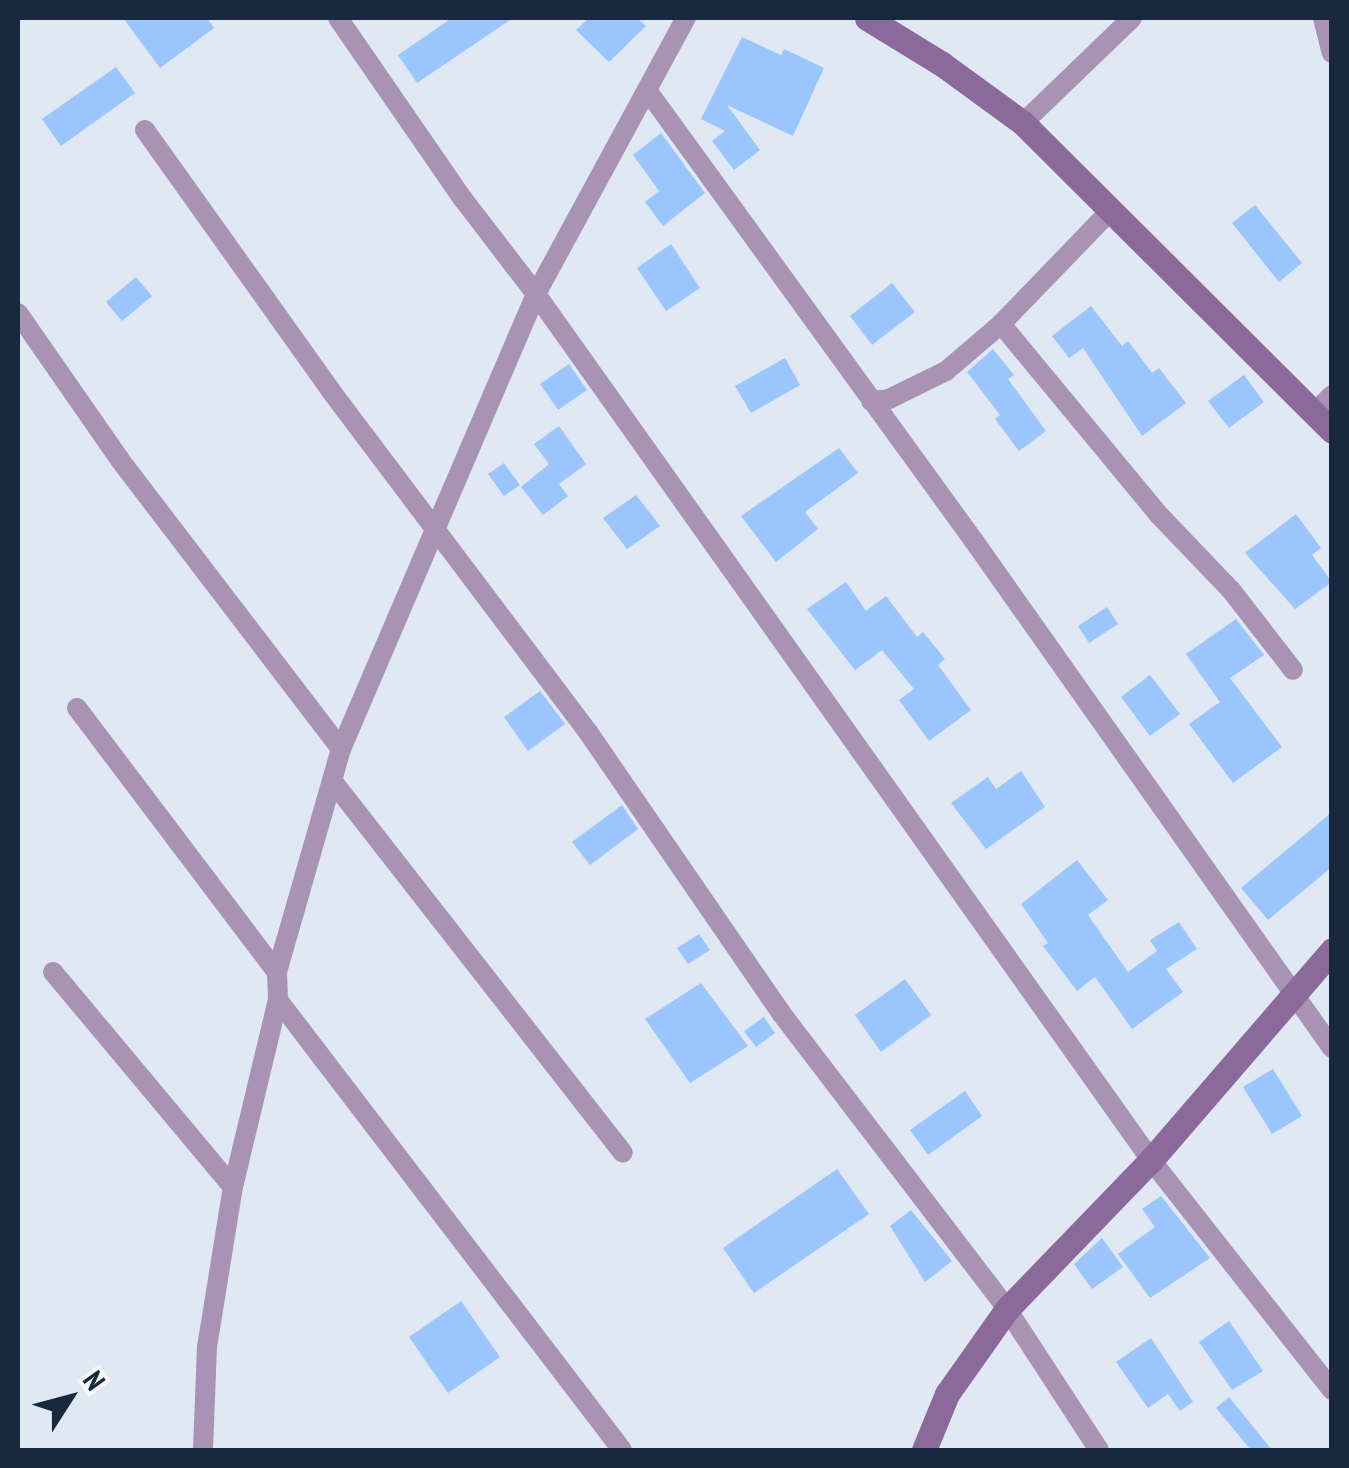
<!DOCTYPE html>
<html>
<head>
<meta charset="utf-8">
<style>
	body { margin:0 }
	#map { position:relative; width:1349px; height:1468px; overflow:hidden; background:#e0e8f4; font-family:"PT Sans Narrow",sans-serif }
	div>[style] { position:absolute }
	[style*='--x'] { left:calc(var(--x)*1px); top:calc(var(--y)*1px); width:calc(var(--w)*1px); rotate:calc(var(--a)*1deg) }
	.building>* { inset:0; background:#9ac5fd }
	.street>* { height:20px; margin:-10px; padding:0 10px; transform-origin:10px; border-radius:10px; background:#a993b4 }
	.secondary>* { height:25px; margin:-12.5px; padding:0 12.5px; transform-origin:12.5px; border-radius:12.5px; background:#8b699a }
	span { translate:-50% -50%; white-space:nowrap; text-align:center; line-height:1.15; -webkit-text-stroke:8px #f5f5f5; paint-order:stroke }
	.frame { position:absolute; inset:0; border:20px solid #18293f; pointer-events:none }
	.north { position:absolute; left:20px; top:1348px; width:100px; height:100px; -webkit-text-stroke:8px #f5f5f5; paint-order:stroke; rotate:54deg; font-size:28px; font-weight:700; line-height:40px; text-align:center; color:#18293f }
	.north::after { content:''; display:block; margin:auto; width:35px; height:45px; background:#18293f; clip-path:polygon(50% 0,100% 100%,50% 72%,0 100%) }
</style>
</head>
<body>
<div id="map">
	<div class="building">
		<i style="clip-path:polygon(123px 18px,207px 18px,214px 28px,160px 68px)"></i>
		<i style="clip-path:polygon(452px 18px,513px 18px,417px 83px,398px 55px)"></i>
		<i style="clip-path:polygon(589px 18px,637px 18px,646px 26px,609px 62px,576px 30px)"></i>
		<i style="clip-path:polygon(742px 37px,781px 55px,784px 49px,824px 68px,793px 136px,727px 105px,760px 150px,734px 170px,712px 141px,725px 131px,701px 119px)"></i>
		<i style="clip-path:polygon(116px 67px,135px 93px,61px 146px,42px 119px)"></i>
		<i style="clip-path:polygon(661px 133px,705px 193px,663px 226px,645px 202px,659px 191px,633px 155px)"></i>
		<i style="clip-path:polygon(1255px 205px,1302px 263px,1279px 282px,1232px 223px)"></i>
		<i style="clip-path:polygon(671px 244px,700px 288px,666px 311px,637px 268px)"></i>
		<i style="clip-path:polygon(136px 277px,152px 296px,122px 321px,106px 302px)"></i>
		<i style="clip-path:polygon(892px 283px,915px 312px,872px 345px,850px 316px)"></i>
		<i style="clip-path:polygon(1091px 306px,1122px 346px,1128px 341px,1152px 373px,1159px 368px,1186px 403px,1142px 436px,1083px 348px,1069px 358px,1052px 336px)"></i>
		<i style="clip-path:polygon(993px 349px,1014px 375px,1008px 379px,1046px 431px,1019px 451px,995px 419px,1000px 415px,967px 372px)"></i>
		<i style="clip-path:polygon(785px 358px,800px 385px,751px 413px,735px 386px)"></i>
		<i style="clip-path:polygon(569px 364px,587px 390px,558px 410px,540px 384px)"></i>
		<i style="clip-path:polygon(1244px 375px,1264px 402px,1229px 428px,1208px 401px)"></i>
		<i style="clip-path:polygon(559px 426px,586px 464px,559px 484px,568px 496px,543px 515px,521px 487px,549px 464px,534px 444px)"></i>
		<i style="clip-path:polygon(839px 448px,858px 473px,805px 512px,818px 529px,776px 562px,741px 516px)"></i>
		<i style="clip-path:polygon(504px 463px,520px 485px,504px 496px,488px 474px)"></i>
		<i style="clip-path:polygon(636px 495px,660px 526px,627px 549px,603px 518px)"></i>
		<i style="clip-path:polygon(1296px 514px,1321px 548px,1312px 555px,1332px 582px,1295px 609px,1245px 553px)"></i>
		<i style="clip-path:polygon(846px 582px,866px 611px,886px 596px,917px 637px,923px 632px,945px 659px,938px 665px,971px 710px,929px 741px,899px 700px,914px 689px,882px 650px,855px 670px,807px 609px)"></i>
		<i style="clip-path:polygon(1107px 607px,1118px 624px,1089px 643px,1078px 626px)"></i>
		<i style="clip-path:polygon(1236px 619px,1264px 655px,1230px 678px,1282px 747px,1233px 783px,1189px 724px,1220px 702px,1186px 654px)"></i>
		<i style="clip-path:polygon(1150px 675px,1180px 714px,1150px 736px,1121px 697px)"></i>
		<i style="clip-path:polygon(540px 691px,565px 724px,528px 751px,504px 717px)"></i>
		<i style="clip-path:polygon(1021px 771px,1045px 807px,986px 849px,951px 803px,988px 777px,996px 789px)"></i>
		<i style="clip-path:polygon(622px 805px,638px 829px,590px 865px,572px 842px)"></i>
		<i style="clip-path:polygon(1332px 812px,1332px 867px,1268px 920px,1241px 888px)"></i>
		<i style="clip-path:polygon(1077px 860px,1108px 900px,1088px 915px,1128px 972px,1157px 951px,1150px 940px,1179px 922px,1197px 949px,1166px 969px,1183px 992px,1132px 1029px,1095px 977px,1077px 991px,1043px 946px,1048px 943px,1021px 904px)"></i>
		<i style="clip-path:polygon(699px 934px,710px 950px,688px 964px,677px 948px)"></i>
		<i style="clip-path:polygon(905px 979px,931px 1015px,881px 1052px,855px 1015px)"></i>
		<i style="clip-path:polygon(701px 983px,748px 1046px,690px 1083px,645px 1019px)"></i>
		<i style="clip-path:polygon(764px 1017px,775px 1033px,756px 1047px,744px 1031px)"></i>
		<i style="clip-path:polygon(1273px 1069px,1302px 1116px,1272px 1134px,1243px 1087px)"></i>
		<i style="clip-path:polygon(965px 1091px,982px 1116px,928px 1155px,910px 1130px)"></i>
		<i style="clip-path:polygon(837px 1169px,869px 1214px,754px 1293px,723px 1248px)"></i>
		<i style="clip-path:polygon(1161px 1196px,1210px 1258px,1150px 1298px,1118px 1254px,1155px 1227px,1142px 1209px)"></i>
		<i style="clip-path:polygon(911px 1210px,952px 1261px,925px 1282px,890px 1226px)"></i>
		<i style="clip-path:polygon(1102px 1238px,1123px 1267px,1092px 1289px,1074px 1264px)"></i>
		<i style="clip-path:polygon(461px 1301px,500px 1357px,448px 1393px,409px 1337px)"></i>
		<i style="clip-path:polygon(1229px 1321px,1263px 1371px,1232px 1390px,1199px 1342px)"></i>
		<i style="clip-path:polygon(1151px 1338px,1193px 1402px,1180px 1411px,1168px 1394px,1148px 1408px,1116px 1362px)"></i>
		<i style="clip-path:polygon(1229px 1397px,1272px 1450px,1251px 1450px,1216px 1408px)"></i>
	</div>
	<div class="street">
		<i style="--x:338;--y:18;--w:220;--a:55.4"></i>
		<i style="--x:463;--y:199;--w:120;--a:52.5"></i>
		<i style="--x:536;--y:294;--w:1062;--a:54.62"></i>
		<i style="--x:1151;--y:1160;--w:293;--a:51.8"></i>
		<i style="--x:1323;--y:18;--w:36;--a:76"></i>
		<i style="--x:647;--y:90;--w:557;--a:54.06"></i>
		<i style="--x:974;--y:541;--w:621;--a:54.77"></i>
		<i style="--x:1023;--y:123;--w:151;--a:-43.9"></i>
		<i style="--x:145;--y:130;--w:320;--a:54.5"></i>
		<i style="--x:331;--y:391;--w:427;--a:53"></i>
		<i style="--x:588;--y:732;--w:341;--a:55.5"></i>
		<i style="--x:781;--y:1013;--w:372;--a:52.6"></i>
		<i style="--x:1007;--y:1309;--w:168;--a:56.9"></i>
		<i style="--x:18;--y:313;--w:179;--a:55.2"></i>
		<i style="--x:120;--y:460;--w:364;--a:52.6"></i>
		<i style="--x:1001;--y:324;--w:248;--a:50.4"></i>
		<i style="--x:1159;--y:515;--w:104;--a:46.2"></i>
		<i style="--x:1231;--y:590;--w:101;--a:52.2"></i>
		<i style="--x:871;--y:401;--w:18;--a:-6"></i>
		<i style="--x:889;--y:399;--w:64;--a:-26.2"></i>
		<i style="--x:946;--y:371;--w:72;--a:-40.5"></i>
		<i style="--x:1001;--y:324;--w:156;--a:-46"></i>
		<i style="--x:1315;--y:412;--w:24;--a:-45"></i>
		<i style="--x:77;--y:708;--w:331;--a:52.9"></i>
		<i style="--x:334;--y:783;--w:469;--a:52"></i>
		<i style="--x:53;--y:972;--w:280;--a:50.1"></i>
		<i style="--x:278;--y:1000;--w:566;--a:52.6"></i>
		<i style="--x:203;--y:1450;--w:103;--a:-87.8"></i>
		<i style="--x:207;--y:1347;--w:162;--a:-80.8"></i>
		<i style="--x:233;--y:1187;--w:192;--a:-76.5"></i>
		<i style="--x:278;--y:1000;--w:28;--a:-92"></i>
		<i style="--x:277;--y:972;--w:232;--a:-74"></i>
		<i style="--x:341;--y:749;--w:495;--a:-66.8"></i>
		<i style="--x:536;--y:294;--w:314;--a:-61.5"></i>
	</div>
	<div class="secondary">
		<i style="--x:867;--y:18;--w:88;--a:31.5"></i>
		<i style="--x:942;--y:64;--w:100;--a:36.1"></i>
		<i style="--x:1023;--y:123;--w:436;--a:44.9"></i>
		<i style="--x:924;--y:1450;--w:61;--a:-67.7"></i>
		<i style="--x:947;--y:1394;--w:104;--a:-54.8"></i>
		<i style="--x:1007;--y:1309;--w:207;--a:-46"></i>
		<i style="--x:1151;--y:1160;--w:277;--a:-49.2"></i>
	</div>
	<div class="frame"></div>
	<div class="north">N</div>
</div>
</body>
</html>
